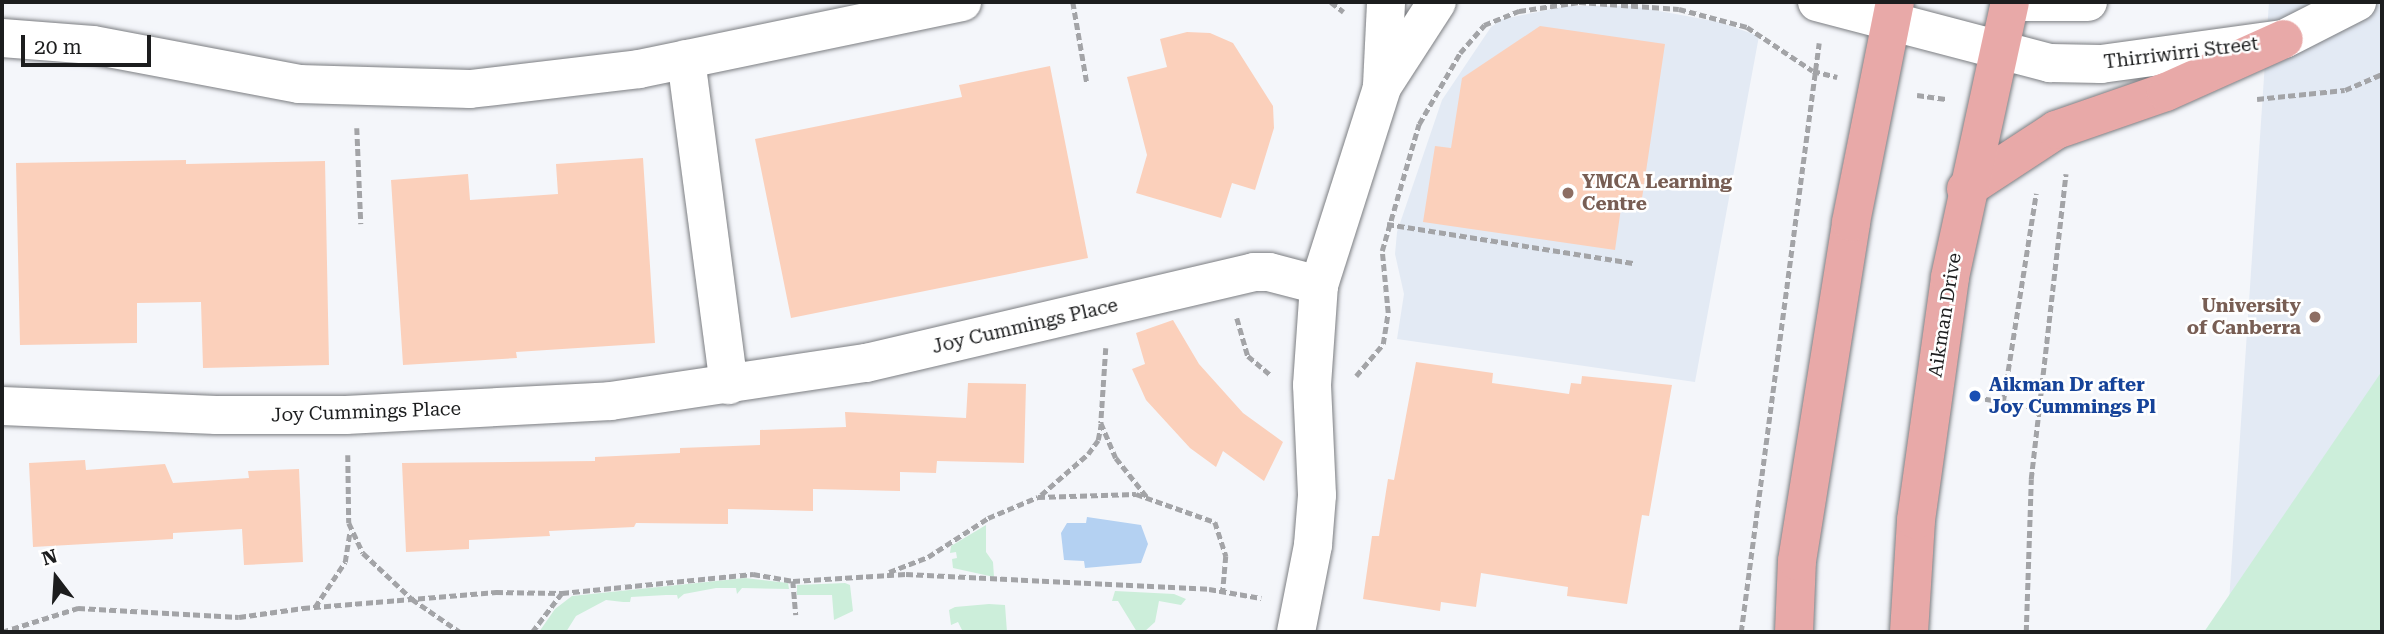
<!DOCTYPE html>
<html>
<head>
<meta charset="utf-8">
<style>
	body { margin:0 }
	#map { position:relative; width:2384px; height:634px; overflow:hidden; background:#f4f6fa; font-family:"Roboto Serif",serif }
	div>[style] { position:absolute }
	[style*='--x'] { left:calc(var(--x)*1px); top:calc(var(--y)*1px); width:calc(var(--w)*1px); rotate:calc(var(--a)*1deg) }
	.built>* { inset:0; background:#e3eaf4 }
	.green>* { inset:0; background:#cceeda }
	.water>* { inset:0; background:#b4d1f2 }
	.building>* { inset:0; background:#fbd0bb }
	.path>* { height:4.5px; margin-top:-2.25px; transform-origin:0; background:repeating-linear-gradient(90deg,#a3a4a7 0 7px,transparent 0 10.5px) }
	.roads { filter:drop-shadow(0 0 2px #7c7e82) drop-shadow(0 0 2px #7c7e82) }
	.minor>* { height:38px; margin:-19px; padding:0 19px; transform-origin:19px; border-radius:19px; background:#fff }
	.major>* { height:38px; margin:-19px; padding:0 19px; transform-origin:19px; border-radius:19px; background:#e8a9a8 }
	.dots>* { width:19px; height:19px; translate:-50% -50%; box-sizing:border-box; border:4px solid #fff; border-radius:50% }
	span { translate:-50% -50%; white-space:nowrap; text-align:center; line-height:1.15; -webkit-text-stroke:5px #fff; paint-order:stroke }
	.street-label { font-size:19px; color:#1c1d1e }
	.education-label { font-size:19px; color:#785e54; font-weight:700 }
	.left { translate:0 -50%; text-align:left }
	.right { translate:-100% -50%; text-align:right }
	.transit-label { font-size:19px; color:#164399; font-weight:700 }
	.frame { position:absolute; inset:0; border:4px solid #1c1d1e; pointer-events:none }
	.north { position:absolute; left:21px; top:543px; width:70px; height:70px; -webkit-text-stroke:5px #fff; paint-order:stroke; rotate:343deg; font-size:19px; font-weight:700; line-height:28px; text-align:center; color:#1c1d1e }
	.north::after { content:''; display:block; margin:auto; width:24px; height:32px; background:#1c1d1e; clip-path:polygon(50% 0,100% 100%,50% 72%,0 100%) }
	.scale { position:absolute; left:21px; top:35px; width:130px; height:32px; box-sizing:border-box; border:4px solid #1c1d1e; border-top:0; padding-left:9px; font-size:21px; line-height:24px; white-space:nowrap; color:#1c1d1e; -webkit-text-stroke:5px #fff; paint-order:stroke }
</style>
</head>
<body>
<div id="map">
	<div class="built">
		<i style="clip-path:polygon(2269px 2px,2382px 2px,2382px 632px,2227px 632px)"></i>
		<i style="clip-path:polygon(1567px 6px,1632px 6px,1719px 22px,1759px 36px,1695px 382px,1397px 339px,1404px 294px,1395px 254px,1397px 232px,1442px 100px,1491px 27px,1503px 19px)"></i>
	</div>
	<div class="green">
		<i style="clip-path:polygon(2382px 371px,2382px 632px,2204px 632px)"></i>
		<i style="clip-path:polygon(986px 525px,986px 552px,993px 562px,994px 577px,953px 568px,952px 559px,957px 558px,956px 552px,950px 553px,951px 546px)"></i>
		<i style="clip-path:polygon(745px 578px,788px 583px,789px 589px,742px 588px,737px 594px,736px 588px,716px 588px,684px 594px,678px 599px,677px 595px,666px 595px,631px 597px,630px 602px,623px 602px,606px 600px,576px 616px,566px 632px,539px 632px,555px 609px,572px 596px)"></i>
		<i style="clip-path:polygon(845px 583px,850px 585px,853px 611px,834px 620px,832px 595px,797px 595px,797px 585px)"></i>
		<i style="clip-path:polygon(1115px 591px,1174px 594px,1186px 599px,1181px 605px,1159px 601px,1155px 622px,1144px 632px,1137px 632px,1118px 601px,1112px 601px)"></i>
		<i style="clip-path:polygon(989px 604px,1005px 605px,1007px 632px,963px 632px,958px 622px,951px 625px,949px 610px,955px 607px)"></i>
	</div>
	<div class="water">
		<i style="clip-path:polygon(1087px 517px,1141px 525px,1148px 544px,1141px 563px,1085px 568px,1084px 561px,1064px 560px,1061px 533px,1067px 523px,1086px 523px)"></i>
	</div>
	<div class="building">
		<i style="clip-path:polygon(1540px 26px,1665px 44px,1641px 205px,1622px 201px,1615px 250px,1423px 222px,1435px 146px,1451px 148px,1462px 78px)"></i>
		<i style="clip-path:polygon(1187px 32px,1210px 33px,1233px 43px,1273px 106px,1274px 128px,1255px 190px,1232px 183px,1221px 218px,1136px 193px,1147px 155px,1127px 77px,1167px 67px,1160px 39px)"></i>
		<i style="clip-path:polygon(1050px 66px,1088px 258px,791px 318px,755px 139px,962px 97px,959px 85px)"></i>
		<i style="clip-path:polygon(643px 158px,655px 343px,516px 352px,517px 358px,403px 365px,391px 180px,468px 174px,470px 200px,558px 194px,556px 164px)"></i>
		<i style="clip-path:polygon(186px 160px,186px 164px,325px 161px,329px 365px,203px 368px,201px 302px,137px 303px,137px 343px,20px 345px,16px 163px)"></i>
		<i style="clip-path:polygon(1173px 320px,1199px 364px,1243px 413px,1283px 442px,1264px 481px,1223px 451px,1216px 467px,1190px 448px,1146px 400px,1132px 369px,1145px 364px,1136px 333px)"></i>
		<i style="clip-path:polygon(1416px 362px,1493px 373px,1492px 383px,1569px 394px,1571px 383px,1581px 384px,1582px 376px,1672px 385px,1649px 516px,1642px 515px,1627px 604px,1567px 596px,1568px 587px,1481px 573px,1476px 607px,1441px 602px,1440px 611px,1363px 599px,1372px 536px,1379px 536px,1388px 479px,1394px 480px)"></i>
		<i style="clip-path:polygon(968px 383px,1026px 384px,1024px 463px,937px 461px,936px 473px,900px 472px,900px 491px,813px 489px,813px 511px,728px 509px,728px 524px,636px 523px,634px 527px,549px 531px,550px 536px,469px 540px,469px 549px,406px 552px,402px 463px,595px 461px,595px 457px,680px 453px,680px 448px,760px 445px,760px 430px,846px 427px,845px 412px,966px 418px)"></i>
		<i style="clip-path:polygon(85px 460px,86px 470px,165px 464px,173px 483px,249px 478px,248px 471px,299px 469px,303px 562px,244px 565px,242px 529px,173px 533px,173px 539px,33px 547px,29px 463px)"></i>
	</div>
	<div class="path">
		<i style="--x:1073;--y:2;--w:82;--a:80.2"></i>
		<i style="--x:1331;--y:2;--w:16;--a:38"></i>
		<i style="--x:1917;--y:95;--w:29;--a:8"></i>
		<i style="--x:2257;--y:99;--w:88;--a:-5.8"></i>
		<i style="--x:2345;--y:90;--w:40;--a:-23.4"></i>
		<i style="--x:357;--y:128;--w:96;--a:87.6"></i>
		<i style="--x:1387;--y:224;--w:249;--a:9"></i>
		<i style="--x:1237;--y:318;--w:40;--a:74"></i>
		<i style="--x:1248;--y:356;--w:31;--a:40"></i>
		<i style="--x:1106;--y:348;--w:75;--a:93.8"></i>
		<i style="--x:1101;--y:423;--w:38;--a:67"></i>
		<i style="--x:1116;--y:458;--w:50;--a:51.5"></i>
		<i style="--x:1356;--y:376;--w:42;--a:-49.8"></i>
		<i style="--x:1383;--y:344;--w:31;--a:-81"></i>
		<i style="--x:1388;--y:313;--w:62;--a:-95.5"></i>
		<i style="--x:1382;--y:251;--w:132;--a:-73.8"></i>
		<i style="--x:1419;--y:124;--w:82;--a:-60"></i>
		<i style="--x:1460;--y:53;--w:37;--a:-49"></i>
		<i style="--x:1484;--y:25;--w:38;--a:-22"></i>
		<i style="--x:1519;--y:11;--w:61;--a:-8.5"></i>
		<i style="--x:1579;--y:2;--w:100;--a:4"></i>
		<i style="--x:1679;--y:9;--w:70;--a:14.8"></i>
		<i style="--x:1747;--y:27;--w:79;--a:33.7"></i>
		<i style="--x:1813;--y:71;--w:25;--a:14"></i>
		<i style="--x:1975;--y:397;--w:65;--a:9.8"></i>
		<i style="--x:2003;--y:402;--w:211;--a:-81"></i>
		<i style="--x:348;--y:455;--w:68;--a:89.2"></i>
		<i style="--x:349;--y:523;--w:33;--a:65"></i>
		<i style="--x:363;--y:553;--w:67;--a:43.2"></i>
		<i style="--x:412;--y:599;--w:58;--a:34.5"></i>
		<i style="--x:1041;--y:495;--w:62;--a:-41.1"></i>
		<i style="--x:1088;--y:454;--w:17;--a:-54"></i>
		<i style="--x:1098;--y:440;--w:16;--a:-79"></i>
		<i style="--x:889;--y:572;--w:42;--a:-21"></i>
		<i style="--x:928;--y:557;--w:72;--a:-33"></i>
		<i style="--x:988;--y:518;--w:54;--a:-22.8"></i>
		<i style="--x:1038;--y:497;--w:98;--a:-1.8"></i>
		<i style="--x:1136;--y:494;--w:84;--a:19.5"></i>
		<i style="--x:1215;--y:522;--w:36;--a:72"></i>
		<i style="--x:1226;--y:556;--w:35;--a:95"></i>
		<i style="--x:793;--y:581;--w:34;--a:85"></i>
		<i style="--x:315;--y:607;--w:54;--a:-56.3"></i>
		<i style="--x:345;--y:562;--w:31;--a:-81"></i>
		<i style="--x:2;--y:632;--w:80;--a:-17.5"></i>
		<i style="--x:78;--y:608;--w:161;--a:3.2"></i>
		<i style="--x:239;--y:617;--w:65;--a:-8"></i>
		<i style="--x:303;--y:608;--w:194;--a:-4.7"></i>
		<i style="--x:496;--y:592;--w:66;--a:0.9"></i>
		<i style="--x:562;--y:593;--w:192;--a:-5.7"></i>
		<i style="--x:753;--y:574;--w:41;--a:9.9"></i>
		<i style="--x:793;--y:581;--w:113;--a:-3.5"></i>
		<i style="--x:906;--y:574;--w:303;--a:2.8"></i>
		<i style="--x:1209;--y:589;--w:53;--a:9.8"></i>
		<i style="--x:532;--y:632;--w:48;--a:-52.7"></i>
		<i style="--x:1741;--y:632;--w:594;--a:-82.46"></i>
		<i style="--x:2026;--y:632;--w:153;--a:-88.1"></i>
		<i style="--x:2031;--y:479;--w:307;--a:-83.5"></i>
	</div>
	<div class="roads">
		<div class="minor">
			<i style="--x:1817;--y:2;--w:241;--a:14.7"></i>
			<i style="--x:2050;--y:63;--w:51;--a:1.1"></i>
			<i style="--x:2101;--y:64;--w:185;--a:-7.8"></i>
			<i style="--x:2284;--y:39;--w:82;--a:-26.9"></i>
			<i style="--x:2009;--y:2;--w:79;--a:0"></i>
			<i style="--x:2;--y:38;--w:91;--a:4.4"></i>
			<i style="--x:93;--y:45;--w:210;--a:10.7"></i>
			<i style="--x:299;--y:84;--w:171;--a:1.7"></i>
			<i style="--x:470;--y:89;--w:170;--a:-6.7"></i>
			<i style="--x:639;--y:69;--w:330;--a:-11.7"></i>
			<i style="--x:686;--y:59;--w:329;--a:82.5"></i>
			<i style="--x:1382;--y:85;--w:83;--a:-87.2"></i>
			<i style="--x:2;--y:406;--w:214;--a:2.4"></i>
			<i style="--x:216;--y:415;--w:130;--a:0"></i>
			<i style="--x:346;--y:415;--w:265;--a:-3"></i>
			<i style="--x:611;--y:401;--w:258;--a:-8.5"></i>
			<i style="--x:866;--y:363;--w:399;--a:-13.2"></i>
			<i style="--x:1254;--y:272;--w:15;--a:0"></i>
			<i style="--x:1269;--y:272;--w:52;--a:14.6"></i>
			<i style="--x:1296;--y:632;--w:89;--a:-78.9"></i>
			<i style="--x:1313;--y:545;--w:50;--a:-85.4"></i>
			<i style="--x:1317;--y:495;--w:110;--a:-92.6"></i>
			<i style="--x:1312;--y:385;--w:100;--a:-86"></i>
			<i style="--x:1319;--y:285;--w:208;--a:-72.3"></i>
			<i style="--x:1382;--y:87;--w:101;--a:-57.1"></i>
		</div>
		<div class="major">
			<i style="--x:1966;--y:189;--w:108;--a:-33.2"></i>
			<i style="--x:2056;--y:130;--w:116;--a:-19.1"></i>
			<i style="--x:2166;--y:92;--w:129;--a:-24.2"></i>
			<i style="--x:1794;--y:632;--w:71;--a:-87.6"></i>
			<i style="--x:1797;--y:561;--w:343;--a:-80.9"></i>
			<i style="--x:1851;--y:222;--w:224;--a:-78.7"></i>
			<i style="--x:1909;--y:632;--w:112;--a:-86.4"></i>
			<i style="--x:1916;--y:520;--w:245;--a:-82"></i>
			<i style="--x:1950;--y:277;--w:281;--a:-77.7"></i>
		</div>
	</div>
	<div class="dots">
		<i style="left:1568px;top:193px;background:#8d6e63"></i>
		<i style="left:2315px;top:317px;background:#8d6e63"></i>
		<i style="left:1975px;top:396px;background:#1a4fb4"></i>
	</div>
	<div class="street-label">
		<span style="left:2181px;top:53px;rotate:-7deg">Thirriwirri Street</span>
		<span style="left:1945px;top:315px;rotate:-81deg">Aikman Drive</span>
		<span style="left:1025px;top:326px;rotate:-13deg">Joy Cummings Place</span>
		<span style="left:366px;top:412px;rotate:-2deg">Joy Cummings Place</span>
	</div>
	<div class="education-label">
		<span class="left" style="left:1582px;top:193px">YMCA Learning<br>Centre</span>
		<span class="right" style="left:2301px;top:317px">University<br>of Canberra</span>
	</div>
	<div class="transit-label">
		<span class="left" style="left:1989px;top:396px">Aikman Dr after<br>Joy Cummings Pl</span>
	</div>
	<div class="frame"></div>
	<div class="north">N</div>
	<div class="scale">20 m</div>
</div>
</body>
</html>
